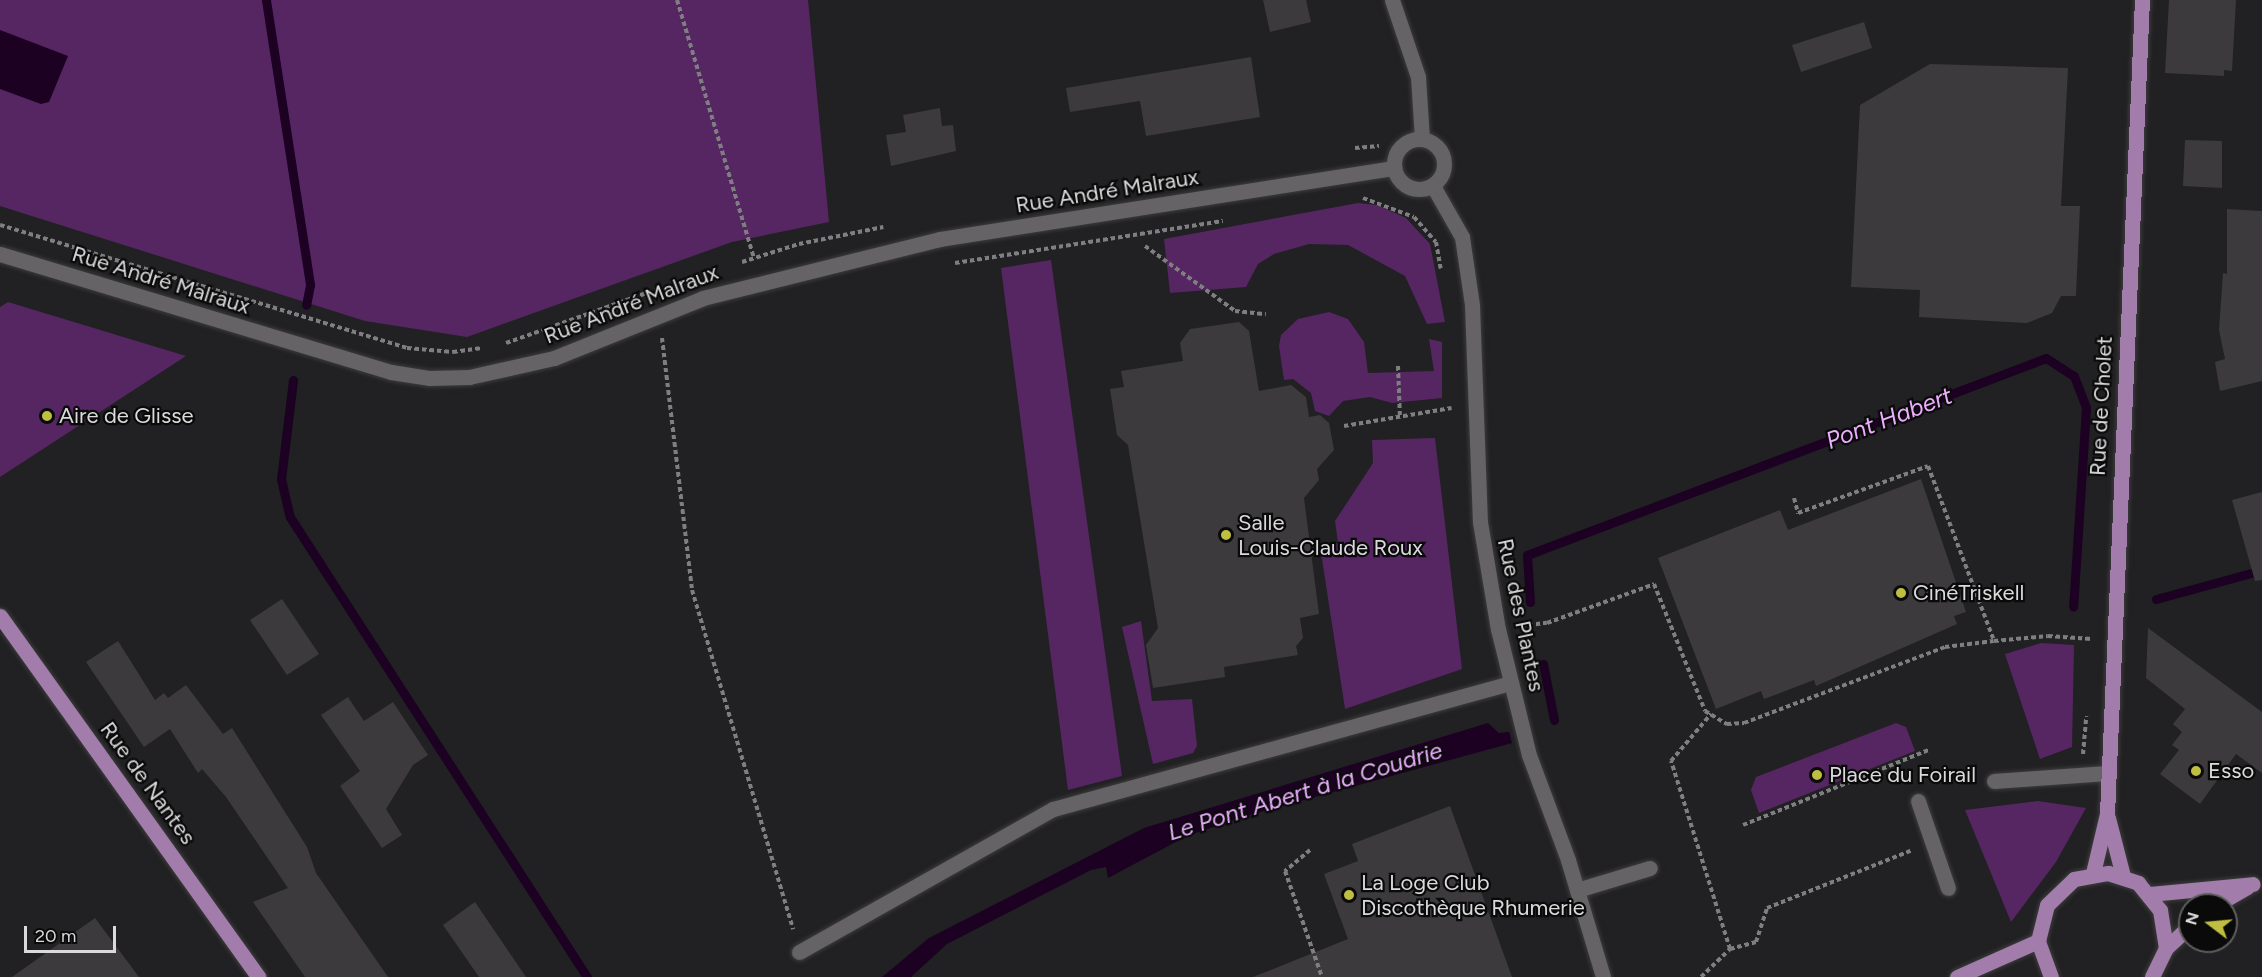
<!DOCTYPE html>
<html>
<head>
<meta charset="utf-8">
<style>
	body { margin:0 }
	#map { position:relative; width:2262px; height:977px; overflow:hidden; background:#212022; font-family:Figtree,sans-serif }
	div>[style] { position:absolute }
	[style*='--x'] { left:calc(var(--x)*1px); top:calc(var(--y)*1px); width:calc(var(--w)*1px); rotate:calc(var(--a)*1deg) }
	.green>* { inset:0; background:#552662 }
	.water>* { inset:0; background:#1c0123 }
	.stream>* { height:9px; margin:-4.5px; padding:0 4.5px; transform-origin:4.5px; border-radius:4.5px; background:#1c0123 }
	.building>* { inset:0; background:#3c3a3d }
	.path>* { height:4px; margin-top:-2px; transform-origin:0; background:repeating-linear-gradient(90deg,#7f7e80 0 4.5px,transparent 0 7.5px) }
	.roads { filter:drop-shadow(0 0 2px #3d3c3d) drop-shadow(0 0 2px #3d3c3d) }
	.minor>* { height:15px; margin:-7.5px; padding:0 7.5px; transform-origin:7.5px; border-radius:7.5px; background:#656365 }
	.minor>.ring { margin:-7.5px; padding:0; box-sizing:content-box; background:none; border:15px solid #656365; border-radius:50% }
	.major>* { height:15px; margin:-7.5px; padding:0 7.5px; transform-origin:7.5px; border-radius:7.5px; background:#a27dac }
	.dots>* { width:16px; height:16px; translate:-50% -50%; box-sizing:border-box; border:3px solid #0a0a0b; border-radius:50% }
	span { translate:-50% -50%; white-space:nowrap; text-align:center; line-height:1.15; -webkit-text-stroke:4.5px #0a0a0b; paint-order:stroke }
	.street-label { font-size:22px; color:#dbdadb }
	.poi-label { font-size:22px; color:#dbdadb }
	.left { translate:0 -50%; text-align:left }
	.water-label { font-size:24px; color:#ebadfd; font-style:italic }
	.north { position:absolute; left:2178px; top:893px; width:60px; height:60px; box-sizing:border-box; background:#0a0a0b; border:2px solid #5e5d5e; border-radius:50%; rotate:286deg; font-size:16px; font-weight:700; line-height:24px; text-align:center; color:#dbdadb }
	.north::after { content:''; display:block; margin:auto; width:21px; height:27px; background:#c0be41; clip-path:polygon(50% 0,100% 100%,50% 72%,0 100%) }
	.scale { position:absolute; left:24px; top:926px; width:92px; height:27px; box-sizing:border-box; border:3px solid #dbdadb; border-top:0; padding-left:8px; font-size:18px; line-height:21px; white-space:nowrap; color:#dbdadb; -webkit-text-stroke:4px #0a0a0b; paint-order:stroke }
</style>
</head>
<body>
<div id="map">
	<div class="green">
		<i style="clip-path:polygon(0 0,808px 0,829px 222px,732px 242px,467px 337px,365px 321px,0 206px)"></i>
		<i style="clip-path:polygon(1358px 203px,1377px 205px,1406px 218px,1430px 244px,1445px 322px,1427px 324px,1405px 276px,1348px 245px,1309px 244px,1274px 254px,1258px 264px,1246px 287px,1170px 293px,1164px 239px)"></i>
		<i style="clip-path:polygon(1051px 260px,1122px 776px,1068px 790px,1001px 268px)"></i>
		<i style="clip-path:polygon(8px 302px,186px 356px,0 477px,0 307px)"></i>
		<i style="clip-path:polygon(1329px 312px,1348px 319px,1364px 342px,1368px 373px,1434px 371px,1429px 339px,1442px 342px,1442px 398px,1392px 403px,1370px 397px,1343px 401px,1329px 416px,1315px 411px,1311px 393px,1293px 379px,1284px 380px,1279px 346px,1281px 335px,1298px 319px)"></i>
		<i style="clip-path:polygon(1435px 438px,1462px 669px,1345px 709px,1320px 546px,1338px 543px,1335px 521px,1373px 463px,1372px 440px)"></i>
		<i style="clip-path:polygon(1141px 621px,1152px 701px,1192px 699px,1197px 746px,1193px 753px,1153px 764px,1122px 627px)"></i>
		<i style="clip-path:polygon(2041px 643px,2074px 645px,2072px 747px,2040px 759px,2005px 654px)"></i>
		<i style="clip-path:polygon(1896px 723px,1906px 727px,1915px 751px,1759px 813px,1751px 790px,1756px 777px)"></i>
		<i style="clip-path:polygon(2038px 801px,2086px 808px,2056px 862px,2011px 922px,1965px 810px)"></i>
	</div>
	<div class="water">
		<i style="clip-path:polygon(0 30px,68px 56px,49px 102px,41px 104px,0 89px)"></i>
		<i style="clip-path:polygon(1488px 723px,1499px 733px,1509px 732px,1512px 743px,1242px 817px,1187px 836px,1108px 878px,1106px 867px,1091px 870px,947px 944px,911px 977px,882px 977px,929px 938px,1144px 828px)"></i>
	</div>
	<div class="stream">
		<i style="--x:266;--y:0;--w:288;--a:81.2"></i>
		<i style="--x:310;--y:285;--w:20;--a:101"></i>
		<i style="--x:293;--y:380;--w:100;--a:96.9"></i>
		<i style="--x:281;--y:479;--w:39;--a:77"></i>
		<i style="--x:290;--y:517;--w:548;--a:57.15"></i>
		<i style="--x:2156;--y:599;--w:110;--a:-15.3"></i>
		<i style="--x:1530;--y:602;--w:47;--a:-93.7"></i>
		<i style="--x:1527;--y:555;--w:555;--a:-20.79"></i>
		<i style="--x:2046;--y:358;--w:33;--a:33"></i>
		<i style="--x:2074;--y:376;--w:34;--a:69"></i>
		<i style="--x:2086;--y:408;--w:199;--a:93.7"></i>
		<i style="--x:1543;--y:664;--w:57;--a:78.9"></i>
	</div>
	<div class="building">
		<i style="clip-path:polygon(1263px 0,1306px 0,1311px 22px,1270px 32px)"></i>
		<i style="clip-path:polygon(2169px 0,2236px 0,2232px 71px,2224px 70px,2224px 76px,2165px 73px)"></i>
		<i style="clip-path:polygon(1864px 22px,1872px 48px,1801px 72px,1792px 45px)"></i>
		<i style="clip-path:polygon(1251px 57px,1260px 117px,1146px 136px,1140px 101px,1070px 112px,1066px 88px)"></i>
		<i style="clip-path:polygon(1930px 64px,2068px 68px,2061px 206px,2080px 206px,2076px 296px,2061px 296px,2052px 313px,2027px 323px,1919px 317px,1920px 290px,1851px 287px,1860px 105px)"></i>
		<i style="clip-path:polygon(940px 108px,942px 126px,953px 125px,956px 151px,891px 166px,886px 135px,906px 132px,903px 115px)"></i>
		<i style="clip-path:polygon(2185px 140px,2222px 141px,2222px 188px,2183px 186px)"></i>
		<i style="clip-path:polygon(2227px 209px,2262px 211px,2262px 381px,2220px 391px,2215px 362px,2225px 359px,2219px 330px,2223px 273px,2227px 274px)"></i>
		<i style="clip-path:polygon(1239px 322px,1249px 331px,1259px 391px,1291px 385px,1306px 397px,1309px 417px,1320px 415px,1329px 423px,1334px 450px,1317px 469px,1319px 480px,1304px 498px,1319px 614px,1300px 618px,1303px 638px,1296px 646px,1298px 655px,1224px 667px,1225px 677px,1153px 688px,1146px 645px,1158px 628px,1128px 445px,1117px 435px,1110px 389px,1124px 387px,1121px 371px,1183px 361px,1180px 343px,1190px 329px)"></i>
		<i style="clip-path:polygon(1921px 479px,1966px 612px,1954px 616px,1957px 624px,1816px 686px,1814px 680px,1764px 699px,1761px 691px,1716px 709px,1658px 558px,1780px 510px,1788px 530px)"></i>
		<i style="clip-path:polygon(2262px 492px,2262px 580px,2255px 581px,2232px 500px)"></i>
		<i style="clip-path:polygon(282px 599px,319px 654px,287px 675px,250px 620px)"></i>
		<i style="clip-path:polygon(2148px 628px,2262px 712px,2262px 773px,2236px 754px,2200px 804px,2160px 774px,2179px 750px,2172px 745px,2182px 732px,2173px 724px,2185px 709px,2146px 678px)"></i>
		<i style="clip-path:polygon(118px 641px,155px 700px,164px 693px,168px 698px,186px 685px,223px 734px,232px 728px,307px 847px,316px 873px,388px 977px,305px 977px,253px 902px,288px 888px,226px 797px,202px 769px,198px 773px,170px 729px,144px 747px,86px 662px)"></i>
		<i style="clip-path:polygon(348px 697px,364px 721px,393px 702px,428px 755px,413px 765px,386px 809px,402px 835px,382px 848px,340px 786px,360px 771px,321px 715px)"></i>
		<i style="clip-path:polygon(1450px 806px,1512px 977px,1253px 977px,1348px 939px,1324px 874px,1358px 861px,1352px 844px)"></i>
		<i style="clip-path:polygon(475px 902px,526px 977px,479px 977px,443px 925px)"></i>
		<i style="clip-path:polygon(95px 918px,139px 977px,12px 977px)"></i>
	</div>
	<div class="path">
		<i style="--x:677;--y:0;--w:270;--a:73.4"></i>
		<i style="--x:1355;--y:148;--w:24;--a:-5"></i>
		<i style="--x:1363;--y:198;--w:54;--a:20.4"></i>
		<i style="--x:1414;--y:217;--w:33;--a:49"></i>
		<i style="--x:1436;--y:242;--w:27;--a:80"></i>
		<i style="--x:0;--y:225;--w:425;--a:16.8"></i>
		<i style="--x:407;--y:348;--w:46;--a:5"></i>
		<i style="--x:453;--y:352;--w:29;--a:-8"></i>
		<i style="--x:1145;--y:246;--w:111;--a:35.8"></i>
		<i style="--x:1235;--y:311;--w:31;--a:6"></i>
		<i style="--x:742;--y:262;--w:60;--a:-17.5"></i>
		<i style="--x:799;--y:244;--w:86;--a:-11.4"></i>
		<i style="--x:955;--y:263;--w:271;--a:-8.9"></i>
		<i style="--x:662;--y:338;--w:254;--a:83.2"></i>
		<i style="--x:692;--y:590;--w:354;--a:73.4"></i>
		<i style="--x:506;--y:343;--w:161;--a:-19.6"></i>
		<i style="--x:1398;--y:366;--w:52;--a:87.8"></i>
		<i style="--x:1344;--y:426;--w:109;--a:-9.5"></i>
		<i style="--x:1794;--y:498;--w:16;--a:75"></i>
		<i style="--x:1798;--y:513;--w:138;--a:-19.9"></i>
		<i style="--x:1928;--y:466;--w:187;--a:69.3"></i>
		<i style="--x:1994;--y:641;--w:54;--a:-5.3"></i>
		<i style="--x:2048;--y:636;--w:44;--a:3.9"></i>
		<i style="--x:1521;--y:626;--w:26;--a:-7"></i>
		<i style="--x:1547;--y:623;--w:114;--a:-20"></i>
		<i style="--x:1654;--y:584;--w:137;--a:68.1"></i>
		<i style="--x:1705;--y:711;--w:26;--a:31"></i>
		<i style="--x:1727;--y:724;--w:17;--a:-3"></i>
		<i style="--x:1744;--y:723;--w:215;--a:-20.7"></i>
		<i style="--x:1945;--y:647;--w:49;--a:-7"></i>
		<i style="--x:2083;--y:754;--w:38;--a:-85"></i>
		<i style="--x:1743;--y:825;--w:201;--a:-22"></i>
		<i style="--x:1310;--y:850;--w:33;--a:140"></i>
		<i style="--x:1285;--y:871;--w:112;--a:70.8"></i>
		<i style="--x:1730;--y:949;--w:27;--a:-15"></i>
		<i style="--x:1756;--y:942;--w:36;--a:-72"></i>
		<i style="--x:1767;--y:908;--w:157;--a:-21.7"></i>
		<i style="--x:1701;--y:977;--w:40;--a:-44"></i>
		<i style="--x:1730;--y:949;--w:197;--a:-107.4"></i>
		<i style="--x:1671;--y:761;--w:62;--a:-49.6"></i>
	</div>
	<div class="roads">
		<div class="minor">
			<i style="--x:1392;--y:0;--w:81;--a:71.3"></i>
			<i style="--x:1418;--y:77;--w:62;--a:86.3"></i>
			<i class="ring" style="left:1394px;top:139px;width:35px;height:35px"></i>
			<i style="--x:1433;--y:186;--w:59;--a:60.4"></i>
			<i style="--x:1462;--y:237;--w:69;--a:81.6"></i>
			<i style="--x:1472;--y:305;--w:217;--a:87.9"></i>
			<i style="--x:1480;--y:522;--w:109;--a:80.5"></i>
			<i style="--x:1498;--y:629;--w:130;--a:76.2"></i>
			<i style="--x:1529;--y:755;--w:112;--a:69.6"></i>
			<i style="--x:1568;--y:860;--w:122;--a:73.3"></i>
			<i style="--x:0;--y:254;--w:408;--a:16.8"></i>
			<i style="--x:391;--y:372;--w:38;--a:9"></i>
			<i style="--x:429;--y:378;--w:40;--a:-1.4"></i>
			<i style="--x:469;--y:377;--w:87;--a:-12.6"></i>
			<i style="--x:554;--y:358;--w:161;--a:-21.9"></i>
			<i style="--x:703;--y:298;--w:244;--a:-14"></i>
			<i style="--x:940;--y:239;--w:460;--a:-8.9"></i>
			<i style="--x:1994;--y:781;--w:113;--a:-4"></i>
			<i style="--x:1918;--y:801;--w:92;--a:71"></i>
			<i style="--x:1577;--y:890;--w:76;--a:-16.8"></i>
			<i style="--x:799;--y:952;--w:291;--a:-29.4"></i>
			<i style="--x:1053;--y:809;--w:475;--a:-15.4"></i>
		</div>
		<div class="major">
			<i style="--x:0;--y:616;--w:444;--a:54.4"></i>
			<i style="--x:2108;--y:818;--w:60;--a:75.5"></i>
			<i style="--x:2093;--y:873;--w:61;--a:-76.7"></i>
			<i style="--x:2107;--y:814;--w:815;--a:-87.54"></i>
			<i style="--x:2150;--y:894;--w:103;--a:-5.5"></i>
			<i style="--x:2216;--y:905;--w:36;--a:-30"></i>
			<i style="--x:2166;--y:948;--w:33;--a:-43"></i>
			<i style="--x:1957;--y:977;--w:89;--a:-24"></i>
			<i style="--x:2051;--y:977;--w:38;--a:-110"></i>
			<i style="--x:2038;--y:941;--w:37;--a:-76"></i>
			<i style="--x:2047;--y:905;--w:37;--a:-44"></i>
			<i style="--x:2074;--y:879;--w:35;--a:-10"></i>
			<i style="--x:2108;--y:873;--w:32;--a:18"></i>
			<i style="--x:2138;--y:883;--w:35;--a:51"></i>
			<i style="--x:2160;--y:910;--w:38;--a:81"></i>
			<i style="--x:2166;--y:948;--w:32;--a:116"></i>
		</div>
	</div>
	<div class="dots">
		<i style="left:47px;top:416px;background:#c0be41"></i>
		<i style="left:1226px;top:535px;background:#c0be41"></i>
		<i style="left:1901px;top:593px;background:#c0be41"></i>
		<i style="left:2196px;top:771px;background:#c0be41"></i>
		<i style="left:1817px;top:775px;background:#c0be41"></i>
		<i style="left:1349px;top:895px;background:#c0be41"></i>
	</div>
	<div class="street-label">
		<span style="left:1107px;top:191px;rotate:-9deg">Rue André Malraux</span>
		<span style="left:161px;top:280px;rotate:17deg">Rue André Malraux</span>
		<span style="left:631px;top:304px;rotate:-21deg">Rue André Malraux</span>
		<span style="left:2101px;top:406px;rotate:-87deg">Rue de Cholet</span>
		<span style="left:1521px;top:615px;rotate:78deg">Rue des Plantes</span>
		<span style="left:148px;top:783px;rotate:54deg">Rue de Nantes</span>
	</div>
	<div class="poi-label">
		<span class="left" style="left:59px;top:416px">Aire de Glisse</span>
		<span class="left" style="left:1238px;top:535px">Salle<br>Louis-Claude Roux</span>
		<span class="left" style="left:1913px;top:593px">CinéTriskell</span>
		<span class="left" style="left:2208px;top:771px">Esso</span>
		<span class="left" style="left:1829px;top:775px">Place du Foirail</span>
		<span class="left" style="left:1361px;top:895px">La Loge Club<br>Discothèque Rhumerie</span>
	</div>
	<div class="water-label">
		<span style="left:1889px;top:418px;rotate:-21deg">Pont Habert</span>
		<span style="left:1305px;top:791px;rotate:-17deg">Le Pont Abert à la Coudrie</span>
	</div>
	<div class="north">N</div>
	<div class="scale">20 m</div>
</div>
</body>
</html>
